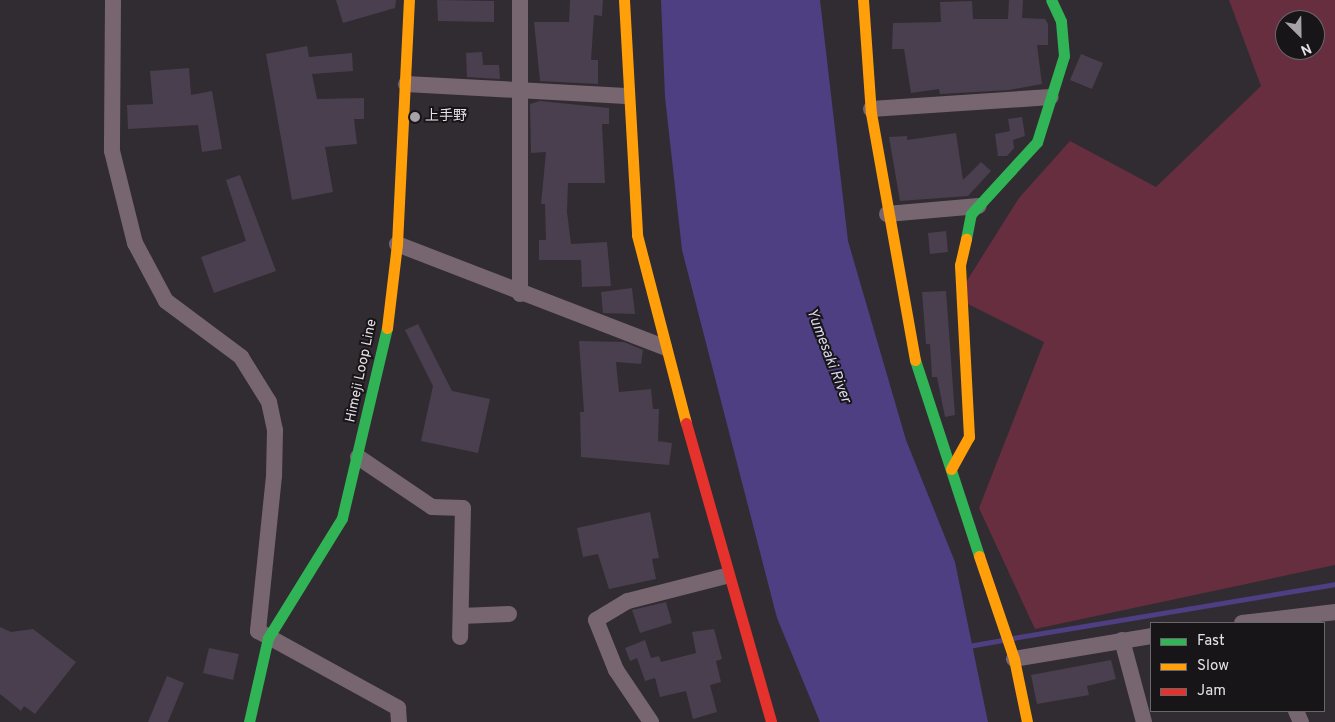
<!DOCTYPE html>
<html>
<head>
<meta charset="utf-8">
<style>
	body { margin:0 }
	#map { position:relative; width:1335px; height:722px; overflow:hidden; background:#312c31; font-family:Overpass,"Noto Sans JP",sans-serif }
	div>[style] { position:absolute }
	[style*='--x'] { left:calc(var(--x)*1px); top:calc(var(--y)*1px); width:calc(var(--w)*1px); rotate:calc(var(--a)*1deg) }
	.green>* { inset:0; background:#662e3f }
	.water>* { inset:0; background:#4e3e82 }
	.stream>* { height:5px; margin:-2.5px; padding:0 2.5px; transform-origin:2.5px; border-radius:2.5px; background:#4e3e82 }
	.building>* { inset:0; background:#493f4e }
	.street>* { height:16px; margin:-8px; padding:0 8px; transform-origin:8px; border-radius:8px; background:#776670 }
	.fast>* { height:11px; margin:-5.5px; padding:0 5.5px; transform-origin:5.5px; border-radius:5.5px; background:#30b455 }
	.slow>* { height:11px; margin:-5.5px; padding:0 5.5px; transform-origin:5.5px; border-radius:5.5px; background:#ff9f0a }
	.jam>* { height:11px; margin:-5.5px; padding:0 5.5px; transform-origin:5.5px; border-radius:5.5px; background:#e5322d }
	.dots>* { width:14px; height:14px; translate:-50% -50%; box-sizing:border-box; border:2px solid #181518; border-radius:50% }
	span { translate:-50% -50%; white-space:nowrap; text-align:center; line-height:1.15; -webkit-text-stroke:4px #181518; paint-order:stroke }
	.poi-label { font-size:14px; color:#e6e1e6 }
	.left { translate:0 -50%; text-align:left }
	.street-label { font-size:14px; color:#e6e1e6 }
	.water-label { font-size:15px; color:#dbd9ef; font-style:italic }
	.legend { position:absolute; left:1150px; top:622px; width:175px; height:90px; box-sizing:border-box; background:#181518; border:1px solid #6a676a; margin:0; padding:6px 9px; list-style:none; font-size:15px; color:#e6e1e6 }
	.legend li { display:flex; align-items:center; gap:10px; height:25px }
	.legend b { width:25px; border:1px solid #6a676a }
	.north { position:absolute; left:1275px; top:10px; width:50px; height:50px; box-sizing:border-box; background:#181518; border:1px solid #6a676a; border-radius:50%; rotate:157deg; font-size:14px; font-weight:700; line-height:20px; text-align:center; color:#e6e1e6 }
	.north::after { content:''; display:block; margin:auto; width:18px; height:22px; background:#a7a2a7; clip-path:polygon(50% 0,100% 100%,50% 72%,0 100%) }
</style>
</head>
<body>
<div id="map">
	<div class="green">
		<i style="clip-path:polygon(evenodd,1229px 0,1335px 0,1335px 565px,1035px 629px,979px 508px,1044px 342px,956px 298px,1019px 198px,1070px 141px,1156px 187px,1261px 86px,1229px 0,1285px 20px,1315px 20px,1315px 50px,1285px 50px,1285px 20px)"></i>
	</div>
	<div class="water">
		<i style="clip-path:polygon(661px 0,820px 0,848px 241px,906px 440px,955px 562px,988px 722px,820px 722px,777px 618px,682px 250px,665px 97px)"></i>
	</div>
	<div class="stream">
		<i style="--x:1013;--y:638;--w:326;--a:-9.5"></i>
		<i style="--x:963;--y:647;--w:40;--a:-10"></i>
	</div>
	<div class="building">
		<i style="clip-path:polygon(336px 0,396px 0,395px 8px,343px 23px)"></i>
		<i style="clip-path:polygon(437px 0,494px 1px,494px 22px,438px 21px)"></i>
		<i style="clip-path:polygon(570px 0,603px 0,602px 16px,594px 15px,591px 60px,598px 60px,598px 84px,540px 81px,534px 22px,569px 22px)"></i>
		<i style="clip-path:polygon(1009px 0,1023px 0,1022px 18px,1045px 19px,1048px 24px,1048px 45px,1037px 45px,1042px 84px,1009px 90px,940px 94px,939px 89px,911px 93px,904px 49px,892px 49px,893px 23px,941px 22px,940px 2px,972px 1px,973px 19px,1008px 19px)"></i>
		<i style="clip-path:polygon(307px 46px,309px 57px,352px 53px,353px 71px,312px 74px,317px 99px,364px 98px,364px 119px,354px 119px,357px 144px,325px 147px,333px 192px,292px 200px,266px 54px)"></i>
		<i style="clip-path:polygon(482px 52px,483px 65px,499px 65px,500px 79px,467px 77px,466px 53px)"></i>
		<i style="clip-path:polygon(1081px 54px,1103px 63px,1092px 89px,1070px 80px)"></i>
		<i style="clip-path:polygon(189px 68px,191px 95px,212px 91px,222px 149px,202px 152px,198px 125px,128px 129px,127px 105px,153px 104px,150px 71px)"></i>
		<i style="clip-path:polygon(540px 101px,609px 108px,609px 124px,602px 124px,605px 183px,568px 183px,567px 212px,571px 244px,607px 242px,611px 286px,582px 287px,581px 260px,539px 260px,539px 240px,546px 240px,545px 204px,541px 204px,546px 152px,531px 153px,530px 104px)"></i>
		<i style="clip-path:polygon(1022px 117px,1025px 136px,1013px 140px,1014px 148px,1007px 156px,998px 156px,995px 134px,1010px 131px,1008px 119px)"></i>
		<i style="clip-path:polygon(956px 133px,963px 180px,981px 162px,991px 171px,968px 196px,900px 201px,889px 137px,907px 136px,907px 140px)"></i>
		<i style="clip-path:polygon(240px 175px,276px 271px,214px 293px,201px 257px,246px 241px,226px 180px)"></i>
		<i style="clip-path:polygon(946px 231px,948px 252px,930px 254px,928px 233px)"></i>
		<i style="clip-path:polygon(632px 288px,635px 314px,603px 313px,601px 292px)"></i>
		<i style="clip-path:polygon(946px 291px,955px 415px,945px 417px,937px 377px,932px 377px,930px 344px,926px 344px,922px 292px)"></i>
		<i style="clip-path:polygon(418px 324px,452px 391px,490px 399px,478px 453px,421px 441px,433px 386px,405px 330px)"></i>
		<i style="clip-path:polygon(579px 341px,624px 342px,643px 350px,641px 364px,616px 362px,619px 392px,651px 389px,653px 409px,659px 409px,658px 441px,672px 443px,669px 465px,581px 457px,580px 412px,584px 412px)"></i>
		<i style="clip-path:polygon(650px 512px,659px 558px,652px 559px,656px 579px,609px 589px,598px 554px,583px 557px,577px 528px)"></i>
		<i style="clip-path:polygon(666px 602px,672px 623px,640px 633px,632px 610px)"></i>
		<i style="clip-path:polygon(0 627px,11px 632px,33px 629px,76px 662px,35px 714px,24px 706px,21px 711px,0 694px)"></i>
		<i style="clip-path:polygon(714px 629px,722px 659px,716px 661px,721px 682px,710px 685px,717px 712px,693px 719px,686px 691px,660px 697px,655px 678px,645px 681px,637px 658px,630px 661px,625px 648px,645px 640px,651px 658px,659px 656px,661px 662px,696px 653px,692px 632px)"></i>
		<i style="clip-path:polygon(209px 648px,239px 654px,233px 680px,203px 673px)"></i>
		<i style="clip-path:polygon(1111px 660px,1116px 679px,1087px 686px,1089px 695px,1037px 704px,1031px 675px)"></i>
		<i style="clip-path:polygon(167px 676px,184px 683px,168px 722px,148px 722px)"></i>
	</div>
	<div class="street">
		<i style="--x:113;--y:0;--w:151;--a:90.4"></i>
		<i style="--x:112;--y:151;--w:95;--a:76"></i>
		<i style="--x:135;--y:243;--w:66;--a:61.9"></i>
		<i style="--x:166;--y:301;--w:94;--a:36.7"></i>
		<i style="--x:241;--y:357;--w:53;--a:58.1"></i>
		<i style="--x:269;--y:402;--w:29;--a:78"></i>
		<i style="--x:275;--y:430;--w:46;--a:91.2"></i>
		<i style="--x:274;--y:476;--w:156;--a:95.9"></i>
		<i style="--x:258;--y:631;--w:160;--a:28.8"></i>
		<i style="--x:398;--y:708;--w:14;--a:86"></i>
		<i style="--x:520;--y:0;--w:294;--a:90"></i>
		<i style="--x:406;--y:84;--w:220;--a:3.1"></i>
		<i style="--x:871;--y:109;--w:180;--a:-3.8"></i>
		<i style="--x:887;--y:214;--w:92;--a:-5"></i>
		<i style="--x:397;--y:244;--w:286;--a:21.1"></i>
		<i style="--x:358;--y:457;--w:89;--a:34"></i>
		<i style="--x:432;--y:507;--w:31;--a:2"></i>
		<i style="--x:463;--y:508;--w:129;--a:91.3"></i>
		<i style="--x:461;--y:616;--w:48;--a:-2.4"></i>
		<i style="--x:1242;--y:623;--w:94;--a:-6.7"></i>
		<i style="--x:1122;--y:640;--w:85;--a:75"></i>
		<i style="--x:1014;--y:659;--w:139;--a:-9.5"></i>
		<i style="--x:1296;--y:711;--w:12;--a:66"></i>
		<i style="--x:651;--y:722;--w:63;--a:-123.9"></i>
		<i style="--x:616;--y:670;--w:54;--a:-111.8"></i>
		<i style="--x:596;--y:620;--w:37;--a:-31"></i>
		<i style="--x:628;--y:601;--w:101;--a:-14.3"></i>
	</div>
	<div class="fast">
		<i style="--x:966;--y:239;--w:25;--a:-79"></i>
		<i style="--x:971;--y:214;--w:98;--a:-47.5"></i>
		<i style="--x:1037;--y:142;--w:90;--a:-72.6"></i>
		<i style="--x:1064;--y:56;--w:35;--a:-95"></i>
		<i style="--x:1061;--y:21;--w:23;--a:-115"></i>
		<i style="--x:915;--y:360;--w:206;--a:71.9"></i>
		<i style="--x:249;--y:722;--w:86;--a:-77.3"></i>
		<i style="--x:268;--y:638;--w:141;--a:-58.3"></i>
		<i style="--x:342;--y:518;--w:195;--a:-76.7"></i>
	</div>
	<div class="slow">
		<i style="--x:624;--y:0;--w:235;--a:86.8"></i>
		<i style="--x:637;--y:235;--w:194;--a:75.4"></i>
		<i style="--x:863;--y:0;--w:113;--a:86"></i>
		<i style="--x:871;--y:113;--w:251;--a:79.9"></i>
		<i style="--x:387;--y:328;--w:85;--a:-83.2"></i>
		<i style="--x:397;--y:244;--w:244;--a:-87.2"></i>
		<i style="--x:951;--y:469;--w:37;--a:-61"></i>
		<i style="--x:969;--y:437;--w:172;--a:-93"></i>
		<i style="--x:960;--y:265;--w:27;--a:-77"></i>
		<i style="--x:979;--y:556;--w:109;--a:71.2"></i>
		<i style="--x:1014;--y:659;--w:64;--a:78.3"></i>
	</div>
	<div class="jam">
		<i style="--x:686;--y:423;--w:311;--a:74.1"></i>
	</div>
	<div class="dots">
		<i style="left:415px;top:117px;background:#a7a2a7"></i>
	</div>
	<div class="poi-label">
		<span class="left" style="left:425px;top:117px">上手野</span>
	</div>
	<div class="street-label">
		<span style="left:362px;top:371px;rotate:-78deg">Himeji Loop Line</span>
	</div>
	<div class="water-label">
		<span style="left:828px;top:356px;rotate:69deg">Yumesaki River</span>
	</div>
	<ul class="legend">
	<li><b style="height:6px;background:#30b455"></b>Fast</li>
	<li><b style="height:6px;background:#ff9f0a"></b>Slow</li>
	<li><b style="height:6px;background:#e5322d"></b>Jam</li>
	</ul>
	<div class="north">N</div>
</div>
</body>
</html>
